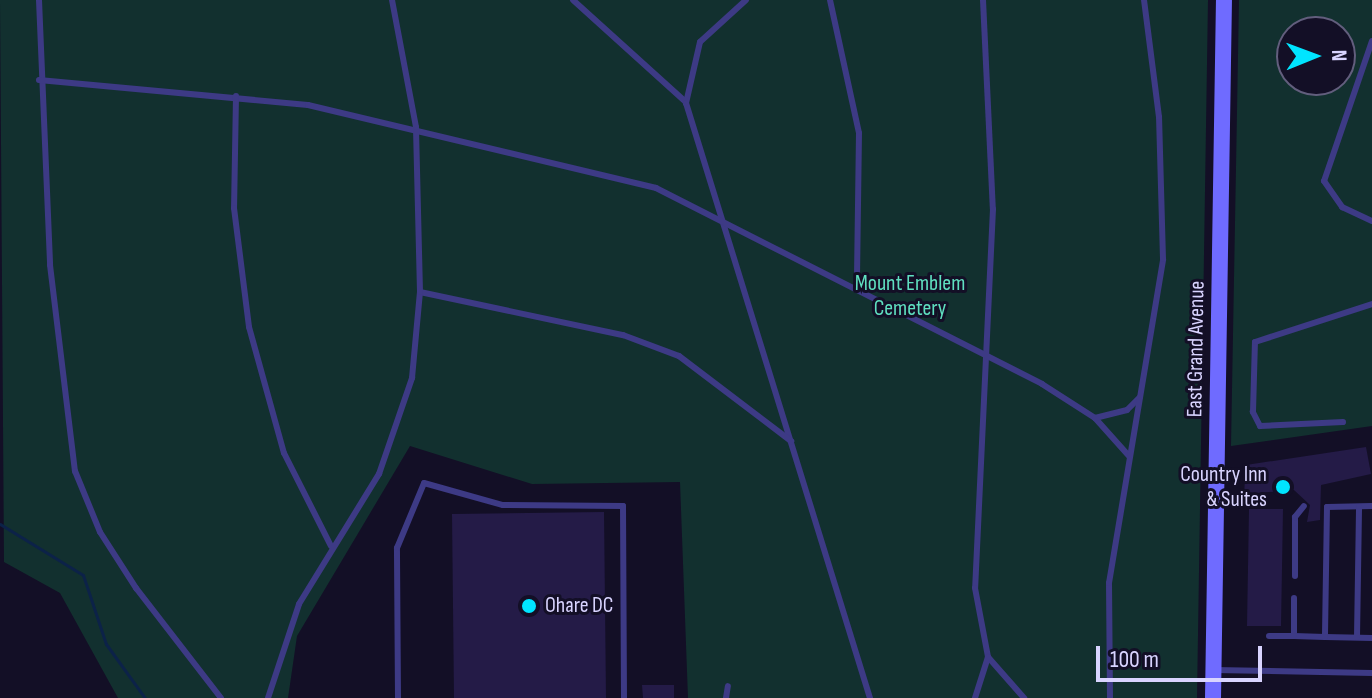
<!DOCTYPE html>
<html>
<head>
<meta charset="utf-8">
<style>
	body { margin:0 }
	#map { position:relative; width:1372px; height:698px; overflow:hidden; background:#130f26; font-family:"Sofia Sans Condensed",sans-serif }
	div>[style] { position:absolute }
	[style*='--x'] { left:calc(var(--x)*1px); top:calc(var(--y)*1px); width:calc(var(--w)*1px); rotate:calc(var(--a)*1deg) }
	.green>* { inset:0; background:#12302f }
	.stream>* { height:3px; margin:-1.5px; padding:0 1.5px; transform-origin:1.5px; border-radius:1.5px; background:#0c2248 }
	.building>* { inset:0; background:#241b47 }
	.service>* { height:6px; margin:-3px; padding:0 3px; transform-origin:3px; border-radius:3px; background:#3d3a85 }
	.secondary>* { height:16px; margin:-8px; padding:0 8px; transform-origin:8px; border-radius:8px; background:#6f6bff }
	.dots>* { width:22px; height:22px; translate:-50% -50%; box-sizing:border-box; border:4px solid #130f26; border-radius:50% }
	span { translate:-50% -50%; white-space:nowrap; text-align:center; line-height:1.15; -webkit-text-stroke:6px #130f26; paint-order:stroke }
	.park-label { font-size:22px; color:#5fe0c0 }
	.street-label { font-size:22px; color:#d9d4ff }
	.poi-label { font-size:22px; color:#d9d4ff }
	.right { translate:-100% -50%; text-align:right }
	.left { translate:0 -50%; text-align:left }
	.north { position:absolute; left:1276px; top:16px; width:80px; height:80px; box-sizing:border-box; background:#130f26; border:2px solid #625e7d; border-radius:50%; rotate:89deg; font-size:22px; font-weight:700; line-height:32px; text-align:center; color:#d9d4ff }
	.north::after { content:''; display:block; margin:auto; width:28px; height:36px; background:#00e5ff; clip-path:polygon(50% 0,100% 100%,50% 72%,0 100%) }
	.scale { position:absolute; left:1096px; top:646px; width:166px; height:36px; box-sizing:border-box; border:4px solid #d9d4ff; border-top:0; padding-left:10px; font-size:24px; line-height:28px; white-space:nowrap; color:#d9d4ff; -webkit-text-stroke:6px #130f26; paint-order:stroke }
</style>
</head>
<body>
<div id="map">
	<div class="green">
		<i style="clip-path:polygon(0 0,1208px 0,1197px 698px,688px 698px,680px 482px,532px 484px,410px 446px,297px 636px,288px 698px,118px 698px,60px 593px,4px 562px)"></i>
		<i style="clip-path:polygon(evenodd,1239px 0,1372px 0,1372px 426px,1231px 446px,1239px 0,1292px 32px,1340px 32px,1340px 80px,1292px 80px,1292px 32px)"></i>
	</div>
	<div class="stream">
		<i style="--x:0;--y:524;--w:97;--a:31.6"></i>
		<i style="--x:83;--y:575;--w:73;--a:71.6"></i>
		<i style="--x:106;--y:644;--w:67;--a:54.2"></i>
	</div>
	<div class="building">
		<i style="clip-path:polygon(1366px 447px,1371px 474px,1321px 485px,1320px 520px,1307px 522px,1310px 505px,1294px 490px,1244px 494px,1246px 465px)"></i>
		<i style="clip-path:polygon(1249px 509px,1283px 509px,1281px 626px,1247px 626px)"></i>
		<i style="clip-path:polygon(604px 512px,606px 698px,454px 698px,452px 514px)"></i>
		<i style="clip-path:polygon(642px 685px,674px 685px,674px 698px,643px 698px)"></i>
	</div>
	<div class="service">
		<i style="--x:39;--y:0;--w:265;--a:87.6"></i>
		<i style="--x:50;--y:265;--w:208;--a:83.1"></i>
		<i style="--x:75;--y:471;--w:66;--a:67.7"></i>
		<i style="--x:100;--y:532;--w:67;--a:57.3"></i>
		<i style="--x:136;--y:588;--w:139;--a:52.3"></i>
		<i style="--x:573;--y:0;--w:152;--a:42.1"></i>
		<i style="--x:746;--y:0;--w:62;--a:137.6"></i>
		<i style="--x:700;--y:42;--w:63;--a:102.9"></i>
		<i style="--x:686;--y:103;--w:623;--a:72.82"></i>
		<i style="--x:830;--y:0;--w:136;--a:77.7"></i>
		<i style="--x:859;--y:133;--w:152;--a:90.8"></i>
		<i style="--x:983;--y:0;--w:209;--a:87.3"></i>
		<i style="--x:993;--y:209;--w:379;--a:92.7"></i>
		<i style="--x:975;--y:588;--w:70;--a:79.3"></i>
		<i style="--x:988;--y:657;--w:55;--a:48.7"></i>
		<i style="--x:1372;--y:41;--w:148;--a:108.9"></i>
		<i style="--x:1324;--y:181;--w:32;--a:55"></i>
		<i style="--x:1342;--y:207;--w:33;--a:25"></i>
		<i style="--x:39;--y:80;--w:270;--a:5.3"></i>
		<i style="--x:308;--y:105;--w:358;--a:13.4"></i>
		<i style="--x:656;--y:188;--w:433;--a:26.9"></i>
		<i style="--x:1042;--y:384;--w:63;--a:32.7"></i>
		<i style="--x:1095;--y:418;--w:51;--a:48.2"></i>
		<i style="--x:236;--y:96;--w:112;--a:91"></i>
		<i style="--x:234;--y:208;--w:120;--a:82.8"></i>
		<i style="--x:249;--y:327;--w:131;--a:74.5"></i>
		<i style="--x:284;--y:453;--w:104;--a:63.2"></i>
		<i style="--x:420;--y:292;--w:208;--a:12"></i>
		<i style="--x:623;--y:335;--w:60;--a:20.6"></i>
		<i style="--x:679;--y:356;--w:141;--a:37.2"></i>
		<i style="--x:1095;--y:418;--w:33;--a:-14"></i>
		<i style="--x:1127;--y:410;--w:18;--a:-45"></i>
		<i style="--x:1343;--y:422;--w:83;--a:177.2"></i>
		<i style="--x:1260;--y:426;--w:16;--a:-117"></i>
		<i style="--x:1253;--y:412;--w:70;--a:-88.4"></i>
		<i style="--x:1255;--y:342;--w:123;--a:-18"></i>
		<i style="--x:1372;--y:506;--w:45;--a:178.7"></i>
		<i style="--x:1327;--y:507;--w:130;--a:90.9"></i>
		<i style="--x:1325;--y:637;--w:47;--a:1.2"></i>
		<i style="--x:1295;--y:576;--w:59;--a:-90"></i>
		<i style="--x:1295;--y:517;--w:14;--a:-51"></i>
		<i style="--x:1294;--y:598;--w:38;--a:90"></i>
		<i style="--x:1294;--y:636;--w:31;--a:2"></i>
		<i style="--x:1269;--y:636;--w:25;--a:0"></i>
		<i style="--x:1357;--y:637;--w:130;--a:-89.1"></i>
		<i style="--x:1214;--y:670;--w:158;--a:1.1"></i>
		<i style="--x:268;--y:698;--w:99;--a:-71.7"></i>
		<i style="--x:299;--y:604;--w:153;--a:-58.4"></i>
		<i style="--x:379;--y:474;--w:102;--a:-71"></i>
		<i style="--x:412;--y:378;--w:86;--a:-84.7"></i>
		<i style="--x:420;--y:292;--w:165;--a:-91.4"></i>
		<i style="--x:416;--y:127;--w:129;--a:-100.7"></i>
		<i style="--x:398;--y:698;--w:150;--a:-90.4"></i>
		<i style="--x:397;--y:548;--w:70;--a:-67.4"></i>
		<i style="--x:424;--y:483;--w:82;--a:15.6"></i>
		<i style="--x:503;--y:505;--w:120;--a:0.5"></i>
		<i style="--x:623;--y:506;--w:192;--a:89.7"></i>
		<i style="--x:726;--y:698;--w:12;--a:-81"></i>
		<i style="--x:975;--y:698;--w:43;--a:-72.4"></i>
		<i style="--x:1110;--y:698;--w:115;--a:-90.5"></i>
		<i style="--x:1109;--y:583;--w:328;--a:-80.5"></i>
		<i style="--x:1163;--y:259;--w:142;--a:-91.6"></i>
		<i style="--x:1159;--y:117;--w:118;--a:-97.3"></i>
	</div>
	<div class="secondary">
		<i style="--x:1213;--y:698;--w:698;--a:-89.1"></i>
	</div>
	<div class="dots">
		<i style="left:1283px;top:487px;background:#00e5ff"></i>
		<i style="left:529px;top:606px;background:#00e5ff"></i>
	</div>
	<div class="park-label">
		<span style="left:910px;top:296px">Mount Emblem<br>Cemetery</span>
	</div>
	<div class="street-label">
		<span style="left:1196px;top:349px;rotate:-89deg">East Grand Avenue</span>
	</div>
	<div class="poi-label">
		<span class="right" style="left:1267px;top:487px">Country Inn<br>&amp; Suites</span>
		<span class="left" style="left:545px;top:606px">Ohare DC</span>
	</div>
	<div class="north">N</div>
	<div class="scale">100 m</div>
</div>
</body>
</html>
